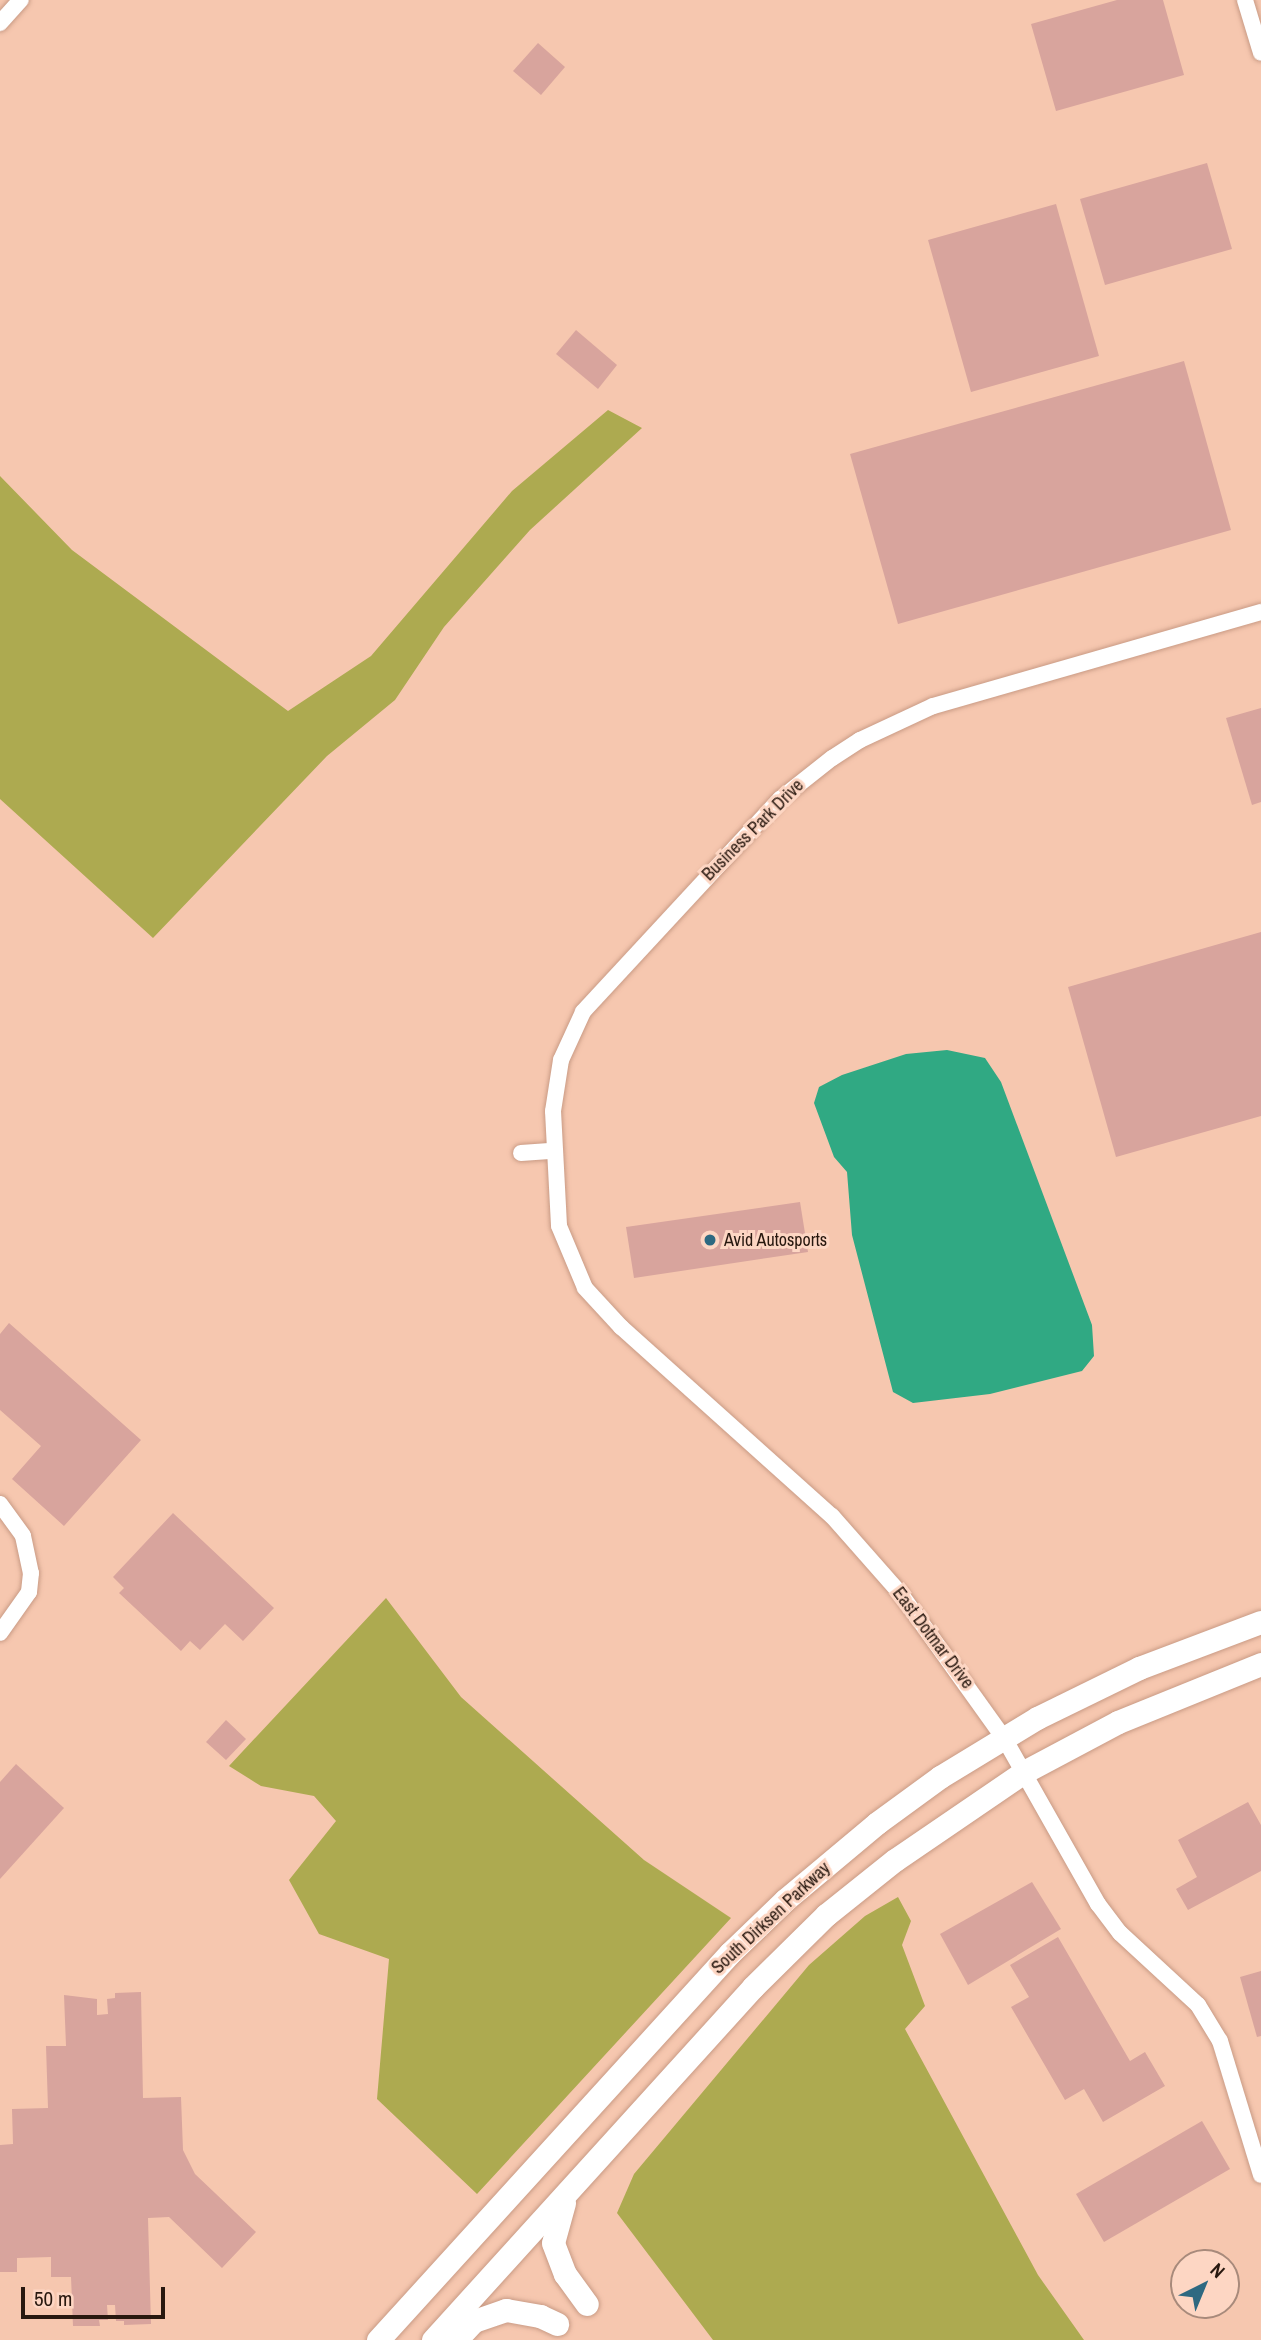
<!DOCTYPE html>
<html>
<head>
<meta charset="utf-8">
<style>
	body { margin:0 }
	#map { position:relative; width:1261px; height:2340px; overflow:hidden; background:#f6c7af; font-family:"Archivo Narrow",sans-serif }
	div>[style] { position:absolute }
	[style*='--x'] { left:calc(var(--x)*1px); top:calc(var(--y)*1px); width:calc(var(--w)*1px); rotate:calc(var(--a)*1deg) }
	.green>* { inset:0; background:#adaa50 }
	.water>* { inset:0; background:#30a983 }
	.building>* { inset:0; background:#d8a49d }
	.roads { filter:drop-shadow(0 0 2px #c99b85) drop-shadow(0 0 2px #c99b85) }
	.street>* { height:16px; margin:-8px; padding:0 8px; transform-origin:8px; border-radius:8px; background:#fff }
	.secondary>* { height:23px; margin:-11.5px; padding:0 11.5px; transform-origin:11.5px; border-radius:11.5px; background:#fff }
	.dots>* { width:19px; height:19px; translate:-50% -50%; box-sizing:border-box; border:4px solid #fdd6c3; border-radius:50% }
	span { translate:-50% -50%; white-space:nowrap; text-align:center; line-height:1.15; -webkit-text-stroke:6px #fdd6c3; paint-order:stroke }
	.street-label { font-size:18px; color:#28180f }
	.poi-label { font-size:18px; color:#28180f }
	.left { translate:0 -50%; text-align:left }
	.north { position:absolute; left:1170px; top:2249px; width:70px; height:70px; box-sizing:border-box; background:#fdd6c3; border:2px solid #a88a7b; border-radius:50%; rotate:43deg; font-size:19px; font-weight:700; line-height:28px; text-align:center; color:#28180f }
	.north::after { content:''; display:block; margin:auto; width:24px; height:32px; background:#2e6981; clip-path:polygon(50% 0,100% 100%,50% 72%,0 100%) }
	.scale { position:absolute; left:21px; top:2287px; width:144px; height:32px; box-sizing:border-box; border:4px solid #28180f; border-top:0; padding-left:9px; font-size:21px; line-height:24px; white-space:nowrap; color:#28180f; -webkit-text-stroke:5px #fdd6c3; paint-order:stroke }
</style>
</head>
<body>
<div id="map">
	<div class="green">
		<i style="clip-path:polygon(608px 410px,642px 428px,530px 530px,444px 627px,395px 700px,327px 756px,153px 938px,0 799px,0 476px,72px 550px,288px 711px,371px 656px,512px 491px)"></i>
		<i style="clip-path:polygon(386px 1598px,461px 1697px,644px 1860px,731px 1918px,477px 2194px,377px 2099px,389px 1959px,319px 1934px,289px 1880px,336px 1821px,314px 1796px,261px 1786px,229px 1766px)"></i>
		<i style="clip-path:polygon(898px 1897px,911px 1921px,902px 1945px,925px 2006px,905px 2029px,1038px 2275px,1084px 2340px,713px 2340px,617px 2213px,634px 2174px,809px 1965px,865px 1916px)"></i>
	</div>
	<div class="water">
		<i style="clip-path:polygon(947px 1050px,985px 1058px,1001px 1082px,1092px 1325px,1094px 1356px,1082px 1371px,990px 1394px,913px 1403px,893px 1392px,852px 1235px,847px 1172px,834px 1157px,814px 1103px,819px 1087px,842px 1075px,906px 1054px)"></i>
	</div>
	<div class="building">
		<i style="clip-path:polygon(1117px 0,1163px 0,1184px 75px,1056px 111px,1031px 24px)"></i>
		<i style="clip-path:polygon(538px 43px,565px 67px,541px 95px,513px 71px)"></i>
		<i style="clip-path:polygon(1207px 163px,1232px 249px,1105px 285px,1080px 199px)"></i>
		<i style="clip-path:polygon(1056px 204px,1099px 356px,971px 392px,928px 240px)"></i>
		<i style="clip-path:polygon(576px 330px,617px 365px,598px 389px,556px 354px)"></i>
		<i style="clip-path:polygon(1184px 361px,1231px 530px,898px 624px,850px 454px)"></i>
		<i style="clip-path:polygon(1261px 708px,1261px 802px,1252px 805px,1226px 718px)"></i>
		<i style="clip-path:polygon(1261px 932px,1261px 1116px,1116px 1157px,1068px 987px)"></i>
		<i style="clip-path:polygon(800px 1202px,808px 1252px,634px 1278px,626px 1227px)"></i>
		<i style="clip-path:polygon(9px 1323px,141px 1440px,64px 1526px,12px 1479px,41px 1446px,0 1410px,0 1334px)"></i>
		<i style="clip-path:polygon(173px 1513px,274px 1608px,243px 1641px,225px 1624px,200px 1650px,190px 1641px,181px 1651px,119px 1593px,124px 1588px,113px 1577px)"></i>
		<i style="clip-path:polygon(226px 1720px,246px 1739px,226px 1760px,206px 1742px)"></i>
		<i style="clip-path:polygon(16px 1764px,64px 1808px,0 1879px,0 1782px)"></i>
		<i style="clip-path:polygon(1248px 1802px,1261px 1825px,1261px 1871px,1188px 1910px,1176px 1889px,1197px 1877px,1178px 1840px)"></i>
		<i style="clip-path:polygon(1032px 1882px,1061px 1929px,968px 1985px,940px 1934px)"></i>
		<i style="clip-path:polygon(1058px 1937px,1130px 2061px,1145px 2052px,1165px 2086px,1103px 2122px,1084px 2089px,1065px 2100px,1011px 2007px,1029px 1997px,1010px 1965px)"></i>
		<i style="clip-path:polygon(1261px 1971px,1261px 2036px,1257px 2037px,1240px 1977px)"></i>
		<i style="clip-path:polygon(141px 1992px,143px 2098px,181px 2097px,183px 2150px,195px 2174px,256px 2232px,222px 2268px,169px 2217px,148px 2218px,151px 2324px,124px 2325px,124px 2321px,116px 2321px,115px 2305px,107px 2305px,108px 2320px,99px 2320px,100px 2326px,73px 2326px,71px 2277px,51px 2277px,51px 2257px,17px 2258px,17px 2272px,0 2272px,0 2145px,13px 2144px,12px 2109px,48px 2108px,46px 2046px,66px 2046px,64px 1995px,97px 1999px,97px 2015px,108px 2014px,107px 1999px,115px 1998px,115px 1993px)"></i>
		<i style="clip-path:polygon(1202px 2121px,1230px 2169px,1104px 2242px,1076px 2194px)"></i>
	</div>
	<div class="roads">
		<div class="street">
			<i style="--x:1245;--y:0;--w:55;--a:73.2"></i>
			<i style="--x:0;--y:23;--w:31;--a:-48"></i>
			<i style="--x:1261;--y:612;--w:341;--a:164"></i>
			<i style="--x:933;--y:706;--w:81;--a:155"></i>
			<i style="--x:860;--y:740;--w:33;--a:147"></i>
			<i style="--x:832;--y:758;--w:66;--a:141.7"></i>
			<i style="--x:780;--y:799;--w:290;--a:132.8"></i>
			<i style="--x:583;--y:1012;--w:53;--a:114.6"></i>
			<i style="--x:561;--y:1060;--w:52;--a:98.9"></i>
			<i style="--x:553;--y:1111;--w:115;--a:87"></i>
			<i style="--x:559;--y:1226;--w:67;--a:67.2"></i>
			<i style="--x:585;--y:1288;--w:53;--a:47.3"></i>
			<i style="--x:621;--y:1327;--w:283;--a:41.9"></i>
			<i style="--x:832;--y:1516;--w:103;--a:48.6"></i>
			<i style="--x:900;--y:1593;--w:178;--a:54.4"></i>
			<i style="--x:1004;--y:1738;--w:191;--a:60.5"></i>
			<i style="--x:1098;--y:1904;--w:36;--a:53"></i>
			<i style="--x:1120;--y:1933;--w:106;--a:42.7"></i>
			<i style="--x:1198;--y:2005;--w:42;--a:58.6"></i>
			<i style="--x:1220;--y:2041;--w:140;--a:73"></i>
			<i style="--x:521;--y:1153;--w:32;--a:-4"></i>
			<i style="--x:0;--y:1504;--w:39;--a:54"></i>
			<i style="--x:23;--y:1536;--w:38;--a:78"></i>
			<i style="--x:31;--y:1573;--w:19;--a:96"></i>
			<i style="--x:29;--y:1592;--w:50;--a:125.3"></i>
		</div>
		<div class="secondary">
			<i style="--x:564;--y:2203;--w:41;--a:105.4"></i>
			<i style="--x:553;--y:2243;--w:33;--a:69"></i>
			<i style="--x:565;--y:2274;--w:37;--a:54"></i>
			<i style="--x:378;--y:2340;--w:523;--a:-47.71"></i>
			<i style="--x:730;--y:1953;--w:76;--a:-43.9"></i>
			<i style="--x:785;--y:1900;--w:120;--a:-39.9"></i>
			<i style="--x:877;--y:1823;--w:78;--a:-36.1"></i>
			<i style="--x:940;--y:1777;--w:114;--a:-31.3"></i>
			<i style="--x:1037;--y:1718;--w:114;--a:-26.1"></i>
			<i style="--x:1139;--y:1668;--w:130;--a:-20.7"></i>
			<i style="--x:433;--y:2340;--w:476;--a:-47.8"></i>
			<i style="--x:753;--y:1987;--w:103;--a:-44.6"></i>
			<i style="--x:826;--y:1915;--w:88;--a:-38.6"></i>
			<i style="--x:895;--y:1860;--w:156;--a:-34.3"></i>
			<i style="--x:1024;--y:1772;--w:106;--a:-28"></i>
			<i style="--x:1118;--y:1722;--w:154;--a:-22.1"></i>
			<i style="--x:456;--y:2340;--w:26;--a:-47"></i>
			<i style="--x:474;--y:2321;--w:34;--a:-19"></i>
			<i style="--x:506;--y:2310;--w:35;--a:10"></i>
			<i style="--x:540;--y:2316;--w:19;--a:25"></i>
		</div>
	</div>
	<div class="dots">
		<i style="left:710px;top:1240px;background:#2e6981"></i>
	</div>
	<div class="street-label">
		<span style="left:753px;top:830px;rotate:-45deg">Business Park Drive</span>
		<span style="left:933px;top:1638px;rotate:53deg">East Dotmar Drive</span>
		<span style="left:771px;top:1918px;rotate:-43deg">South Dirksen Parkway</span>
	</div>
	<div class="poi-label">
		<span class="left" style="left:724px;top:1240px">Avid Autosports</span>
	</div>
	<div class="north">N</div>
	<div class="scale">50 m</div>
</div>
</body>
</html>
